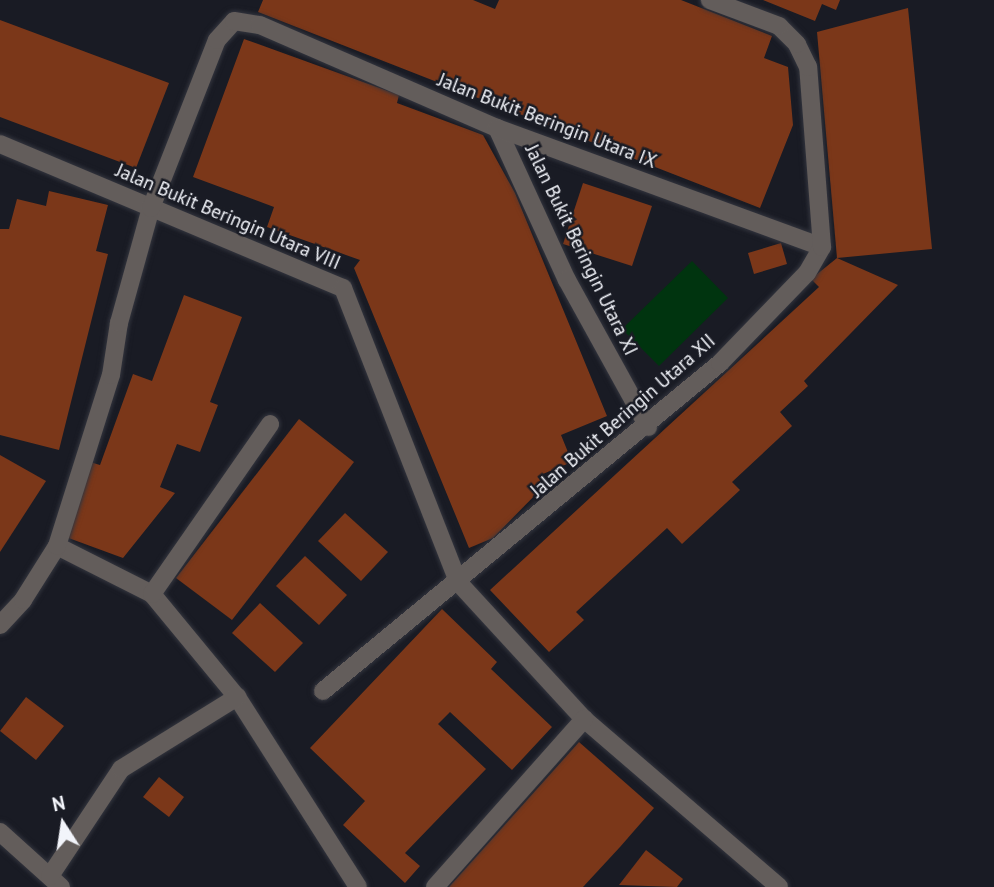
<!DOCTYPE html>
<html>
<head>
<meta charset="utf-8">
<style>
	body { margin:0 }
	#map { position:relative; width:994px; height:887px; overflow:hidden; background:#191b24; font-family:"PT Sans",sans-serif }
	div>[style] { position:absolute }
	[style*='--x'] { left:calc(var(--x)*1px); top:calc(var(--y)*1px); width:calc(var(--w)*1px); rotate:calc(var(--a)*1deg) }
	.green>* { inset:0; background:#00340f }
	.building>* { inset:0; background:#7b3719 }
	.roads { filter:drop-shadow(0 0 2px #33353e) drop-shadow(0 0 2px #33353e) }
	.minor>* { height:18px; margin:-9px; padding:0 9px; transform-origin:9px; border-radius:9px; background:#635d5b }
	span { translate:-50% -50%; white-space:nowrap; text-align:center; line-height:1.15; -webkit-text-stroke:5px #191b24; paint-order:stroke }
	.street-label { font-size:19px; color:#f2f4fa }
	.north { position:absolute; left:28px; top:789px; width:70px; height:70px; -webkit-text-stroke:5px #191b24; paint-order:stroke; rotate:348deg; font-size:19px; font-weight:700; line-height:28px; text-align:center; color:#f2f4fa }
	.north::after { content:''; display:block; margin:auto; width:24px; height:32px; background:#f2f4fa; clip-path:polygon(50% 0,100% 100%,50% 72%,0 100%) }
</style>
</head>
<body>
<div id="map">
	<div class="green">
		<i style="clip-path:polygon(692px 261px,728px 298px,659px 366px,622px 329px)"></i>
	</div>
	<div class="building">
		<i style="clip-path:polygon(263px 0,473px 0,495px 9px,499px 0,681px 0,772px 36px,764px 58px,788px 67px,793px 125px,760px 208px,258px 12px)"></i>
		<i style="clip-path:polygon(763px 0,840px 0,836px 10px,822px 4px,815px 21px)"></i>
		<i style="clip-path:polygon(908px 8px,932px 249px,837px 258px,817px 32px)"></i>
		<i style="clip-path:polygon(0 20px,169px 83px,136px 168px,0 117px)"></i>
		<i style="clip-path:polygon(244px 39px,399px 95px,397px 103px,483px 135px,515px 193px,607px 416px,561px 435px,572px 462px,538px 476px,543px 487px,493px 538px,469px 548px,354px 268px,360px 260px,267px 227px,274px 207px,193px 177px)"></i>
		<i style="clip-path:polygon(583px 183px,652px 206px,632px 266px,563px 244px)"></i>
		<i style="clip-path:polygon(49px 191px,108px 205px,96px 251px,108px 254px,59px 450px,0 435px,0 229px,9px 229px,17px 199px,46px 206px)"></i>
		<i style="clip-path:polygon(781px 243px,787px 264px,754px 274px,748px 253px)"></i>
		<i style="clip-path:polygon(837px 258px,898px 285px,804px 381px,808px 386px,780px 412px,792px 426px,732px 482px,740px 490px,682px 544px,667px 528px,576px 612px,584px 620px,549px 652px,490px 590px,819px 287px,811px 279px)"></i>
		<i style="clip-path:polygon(184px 295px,242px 317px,210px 402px,218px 405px,200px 452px,177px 444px,160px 487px,175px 493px,123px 558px,63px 536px,90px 462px,100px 465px,133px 374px,152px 381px)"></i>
		<i style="clip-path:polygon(299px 419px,354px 462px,232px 620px,176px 578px)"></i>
		<i style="clip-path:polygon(0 455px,46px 481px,0 552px)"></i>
		<i style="clip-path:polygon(345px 513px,388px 552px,361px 581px,318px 541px)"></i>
		<i style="clip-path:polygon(305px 556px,347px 595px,319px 625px,276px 586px)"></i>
		<i style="clip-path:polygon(260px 603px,303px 643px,275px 672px,232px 633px)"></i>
		<i style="clip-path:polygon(442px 609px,497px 662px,491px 669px,552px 727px,512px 770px,450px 712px,438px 724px,486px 769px,405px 853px,420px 866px,405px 883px,343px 825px,365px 801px,310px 748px)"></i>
		<i style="clip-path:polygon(26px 697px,64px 726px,36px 760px,0 731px)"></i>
		<i style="clip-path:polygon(579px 742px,654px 808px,620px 847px,583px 887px,449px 887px)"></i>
		<i style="clip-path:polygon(159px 777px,184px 797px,169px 817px,143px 797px)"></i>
		<i style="clip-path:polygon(646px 850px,683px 879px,677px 887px,619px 885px)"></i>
	</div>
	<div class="roads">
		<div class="minor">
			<i style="--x:497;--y:128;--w:167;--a:65.3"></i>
			<i style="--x:567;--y:280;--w:168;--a:61.1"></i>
			<i style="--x:0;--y:144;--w:372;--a:22.8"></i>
			<i style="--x:343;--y:288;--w:316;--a:68.6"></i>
			<i style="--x:458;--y:582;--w:186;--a:47.4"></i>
			<i style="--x:584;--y:719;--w:257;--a:40.7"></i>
			<i style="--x:57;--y:546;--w:106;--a:26.8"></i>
			<i style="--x:152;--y:594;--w:134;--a:50.5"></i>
			<i style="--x:237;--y:697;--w:225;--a:57.5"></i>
			<i style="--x:152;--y:594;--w:207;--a:-55.2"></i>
			<i style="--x:0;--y:625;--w:34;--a:-47"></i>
			<i style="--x:23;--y:600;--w:64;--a:-57.8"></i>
			<i style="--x:57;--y:546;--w:179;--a:-72.5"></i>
			<i style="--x:111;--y:375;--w:53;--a:-81.3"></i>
			<i style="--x:119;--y:323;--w:119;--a:-74.5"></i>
			<i style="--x:151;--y:208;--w:180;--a:-68.6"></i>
			<i style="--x:217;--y:40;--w:25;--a:-48"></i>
			<i style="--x:234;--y:21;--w:26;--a:9"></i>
			<i style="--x:260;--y:25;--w:258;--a:23.5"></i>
			<i style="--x:497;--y:128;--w:346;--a:20.1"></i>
			<i style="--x:323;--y:691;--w:515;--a:-39.56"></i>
			<i style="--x:720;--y:363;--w:125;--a:-46"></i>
			<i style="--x:807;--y:273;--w:30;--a:-60"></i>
			<i style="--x:822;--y:247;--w:181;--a:-94.4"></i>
			<i style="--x:808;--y:67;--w:25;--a:-116"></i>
			<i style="--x:797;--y:44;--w:25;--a:-135"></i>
			<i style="--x:779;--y:26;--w:74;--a:-159.4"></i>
			<i style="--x:0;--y:832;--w:82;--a:42"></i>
			<i style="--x:50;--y:876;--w:128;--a:-56.4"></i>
			<i style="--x:121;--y:769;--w:137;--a:-31.8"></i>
			<i style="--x:435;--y:887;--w:225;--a:-48.4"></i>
		</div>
	</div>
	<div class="street-label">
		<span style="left:547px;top:121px;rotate:21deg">Jalan Bukit Beringin Utara IX</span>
		<span style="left:228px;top:217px;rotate:23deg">Jalan Bukit Beringin Utara VIII</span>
		<span style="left:581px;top:250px;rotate:64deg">Jalan Bukit Beringin Utara XI</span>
		<span style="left:623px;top:416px;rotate:-41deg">Jalan Bukit Beringin Utara XII</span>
	</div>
	<div class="north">N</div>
</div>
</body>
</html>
